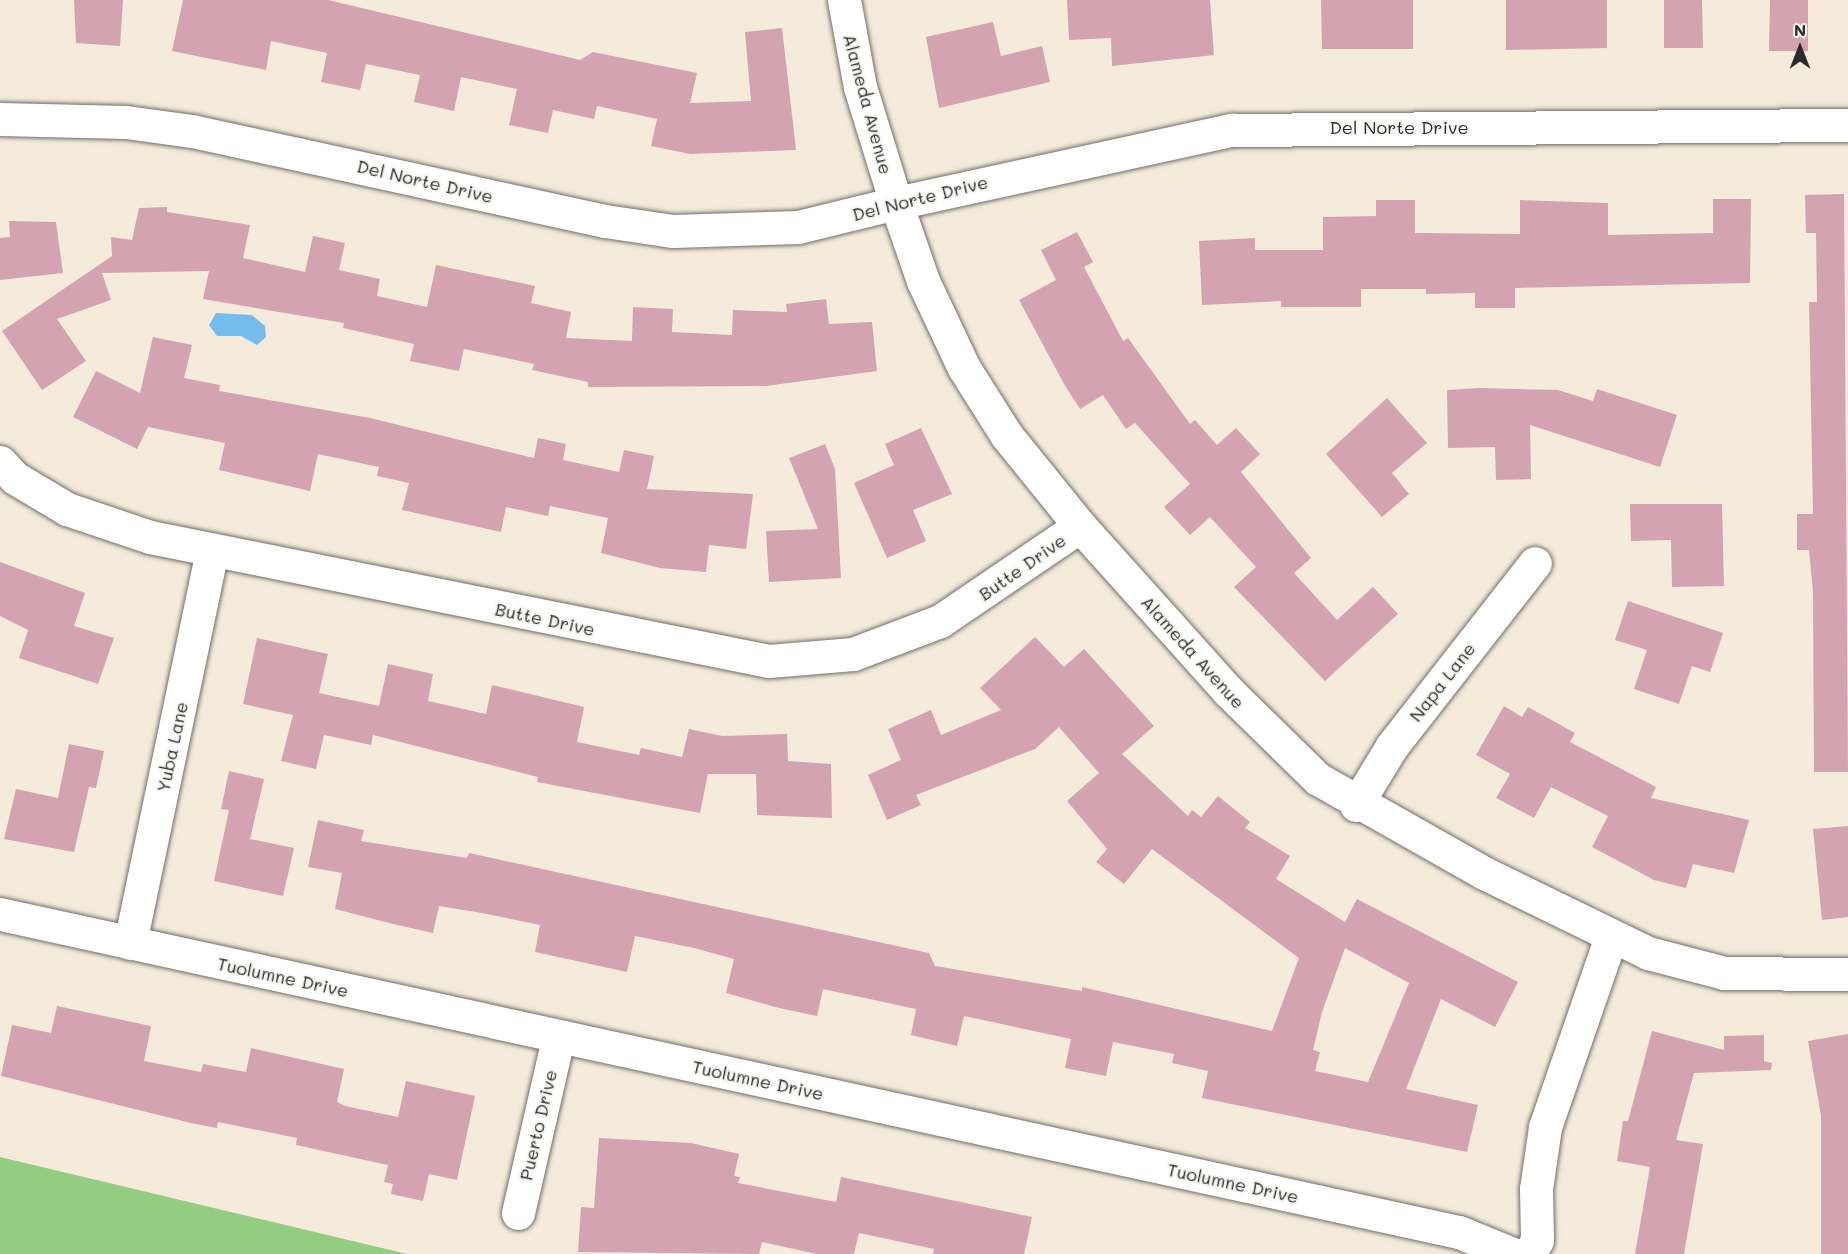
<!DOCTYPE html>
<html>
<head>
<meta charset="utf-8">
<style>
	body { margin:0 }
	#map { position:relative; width:1848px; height:1254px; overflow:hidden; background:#f4ebdb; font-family:Mali,sans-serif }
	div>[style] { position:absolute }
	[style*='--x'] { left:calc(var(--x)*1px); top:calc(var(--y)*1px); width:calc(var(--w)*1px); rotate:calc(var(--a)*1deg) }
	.green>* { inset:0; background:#93cd81 }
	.water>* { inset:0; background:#75bded }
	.building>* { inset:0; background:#d4a3b2 }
	.roads { filter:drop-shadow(0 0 2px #716e69) drop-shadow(0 0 2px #716e69) }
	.minor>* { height:33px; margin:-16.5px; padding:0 16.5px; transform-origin:16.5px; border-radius:16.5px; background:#fff }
	.tertiary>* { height:33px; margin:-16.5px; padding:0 16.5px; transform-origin:16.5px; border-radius:16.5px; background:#fff }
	span { translate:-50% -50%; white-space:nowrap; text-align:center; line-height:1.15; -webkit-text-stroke:4.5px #f6f6f2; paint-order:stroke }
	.street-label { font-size:18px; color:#2b2b2b }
	.north { position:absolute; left:1770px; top:18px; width:60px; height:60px; -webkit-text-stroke:4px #f6f6f2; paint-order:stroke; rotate:0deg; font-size:16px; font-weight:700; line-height:24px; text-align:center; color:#2b2b2b }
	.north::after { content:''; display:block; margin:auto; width:21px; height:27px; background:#2b2b2b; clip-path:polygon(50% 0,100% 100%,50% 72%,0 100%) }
</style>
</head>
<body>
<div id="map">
	<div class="green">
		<i style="clip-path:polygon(0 1157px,407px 1254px,0 1254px)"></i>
	</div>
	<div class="water">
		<i style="clip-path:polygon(216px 313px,252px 315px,265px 326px,266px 337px,257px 345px,241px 336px,217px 336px,209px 325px)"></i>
	</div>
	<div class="building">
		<i style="clip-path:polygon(74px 0,123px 0,120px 46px,76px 43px)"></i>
		<i style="clip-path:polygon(183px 0,328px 0,580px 60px,593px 52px,697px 73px,690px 103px,751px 101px,745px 32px,782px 28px,796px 150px,690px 154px,651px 146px,657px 119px,597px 106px,594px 119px,553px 110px,548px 133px,509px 125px,517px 89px,461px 77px,454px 111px,414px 102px,420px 75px,366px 64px,360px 90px,321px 82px,327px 53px,271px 41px,266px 70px,172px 51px)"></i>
		<i style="clip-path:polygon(1067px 0,1210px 0,1214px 55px,1112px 66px,1111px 38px,1069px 40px)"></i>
		<i style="clip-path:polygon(1321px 0,1413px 0,1413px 49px,1322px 49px)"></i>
		<i style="clip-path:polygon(1506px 0,1607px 0,1607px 48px,1506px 50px)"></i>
		<i style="clip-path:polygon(1664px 0,1702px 0,1703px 48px,1664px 48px)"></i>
		<i style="clip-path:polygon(1770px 0,1808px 0,1808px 51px,1769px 51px)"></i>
		<i style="clip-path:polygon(993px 22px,1001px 56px,1042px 46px,1050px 82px,939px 108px,926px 37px)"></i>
		<i style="clip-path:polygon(1844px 194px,1848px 772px,1814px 772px,1813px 592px,1809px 550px,1797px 550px,1797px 514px,1813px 514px,1809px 302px,1817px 302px,1816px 233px,1806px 233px,1805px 195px)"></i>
		<i style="clip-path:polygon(1713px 199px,1751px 199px,1750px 283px,1515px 288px,1515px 308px,1475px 308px,1475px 293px,1426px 294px,1426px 289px,1361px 289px,1361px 307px,1281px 307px,1281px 301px,1202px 305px,1199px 241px,1255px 238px,1255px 250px,1323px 250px,1323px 217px,1376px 216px,1376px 200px,1415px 200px,1415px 233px,1520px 234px,1520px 200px,1608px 203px,1608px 235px,1713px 233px)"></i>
		<i style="clip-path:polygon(167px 207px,167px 212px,250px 225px,243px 258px,305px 272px,313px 236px,345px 243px,339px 270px,380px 279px,377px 296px,427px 307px,436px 265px,535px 286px,531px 303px,571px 312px,566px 338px,632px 341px,633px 307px,673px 309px,672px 332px,732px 335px,733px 310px,787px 312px,786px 304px,826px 299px,829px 324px,872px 322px,877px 371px,766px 386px,588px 387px,588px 382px,532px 370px,534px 364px,464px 349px,459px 371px,410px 361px,414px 344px,343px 328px,344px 323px,203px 299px,209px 271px,102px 273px,111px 300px,57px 319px,86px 361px,42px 390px,2px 331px,112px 256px,111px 237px,132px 240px,139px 208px)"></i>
		<i style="clip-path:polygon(9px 221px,56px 222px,63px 273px,0 280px,0 238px,10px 237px)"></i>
		<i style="clip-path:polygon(1077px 232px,1093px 262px,1084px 267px,1123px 341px,1128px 338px,1190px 424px,1195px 420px,1217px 445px,1236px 428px,1260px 454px,1241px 472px,1311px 558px,1294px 573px,1337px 620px,1373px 587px,1398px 614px,1325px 681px,1234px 587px,1256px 567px,1210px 517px,1190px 535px,1164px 507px,1190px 484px,1135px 423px,1126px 429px,1103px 395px,1080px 409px,1064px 384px,1019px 300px,1056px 280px,1041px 250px)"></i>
		<i style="clip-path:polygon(153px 337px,192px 345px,184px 378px,220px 385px,219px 391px,370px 418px,534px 458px,538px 438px,566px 444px,563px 460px,619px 472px,624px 450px,654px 456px,647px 489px,753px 494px,746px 549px,709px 545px,706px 572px,660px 568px,601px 553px,608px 518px,550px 506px,548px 516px,506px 507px,501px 532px,402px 510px,409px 483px,377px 476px,379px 467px,318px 454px,310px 491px,219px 470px,225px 443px,148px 427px,137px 449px,73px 417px,96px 371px,140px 393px)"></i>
		<i style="clip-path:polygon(1480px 388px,1558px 390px,1593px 401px,1597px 389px,1677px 415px,1660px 467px,1530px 425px,1531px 479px,1496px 480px,1495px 447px,1448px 448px,1447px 390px)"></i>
		<i style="clip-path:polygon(1387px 398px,1427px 443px,1392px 473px,1409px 494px,1382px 517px,1326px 454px)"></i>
		<i style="clip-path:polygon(921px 428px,952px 494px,913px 510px,926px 541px,887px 558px,854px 483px,894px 465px,885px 444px)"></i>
		<i style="clip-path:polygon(825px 444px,835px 469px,841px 578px,769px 582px,766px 531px,818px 529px,789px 458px)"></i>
		<i style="clip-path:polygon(1630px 504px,1722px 504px,1724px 586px,1672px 587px,1671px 540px,1631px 541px)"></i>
		<i style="clip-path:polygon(0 562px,85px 593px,74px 626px,114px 638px,98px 684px,19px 658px,28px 630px,0 616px)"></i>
		<i style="clip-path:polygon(1628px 601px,1723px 633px,1710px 672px,1692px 666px,1679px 704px,1634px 689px,1647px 650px,1615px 640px)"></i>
		<i style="clip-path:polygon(evenodd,1035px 637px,1064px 667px,1084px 649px,1154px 726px,1122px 754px,1188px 816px,1192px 810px,1201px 817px,1218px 796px,1250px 822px,1245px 828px,1290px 856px,1276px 879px,1345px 922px,1357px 899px,1518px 982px,1495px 1027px,1441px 999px,1406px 1089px,1478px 1105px,1467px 1152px,1202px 1098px,1208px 1071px,1172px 1063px,1174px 1054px,1113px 1042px,1106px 1076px,1065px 1068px,1071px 1039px,964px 1016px,957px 1046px,911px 1035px,916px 1009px,823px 989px,817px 1016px,779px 1008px,726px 993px,734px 959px,694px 948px,635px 936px,627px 972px,535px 952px,540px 925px,482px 913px,439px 906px,433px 933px,393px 924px,335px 909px,342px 873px,308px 867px,318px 820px,364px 830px,361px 841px,467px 858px,469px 853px,929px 953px,935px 966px,1082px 991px,1082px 987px,1272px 1031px,1299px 958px,1152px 849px,1124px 884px,1096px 862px,1107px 849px,1067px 801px,1099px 773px,1059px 727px,1035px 749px,916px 795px,921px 805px,887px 820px,868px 775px,901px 760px,888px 729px,931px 710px,941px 735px,1001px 710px,980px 688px,1035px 637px,1345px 948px,1409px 983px,1368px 1082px,1315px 1071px,1320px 1052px,1313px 1050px,1322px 1012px,1345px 948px)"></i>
		<i style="clip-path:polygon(257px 638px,328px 654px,319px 693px,379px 706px,388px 664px,433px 674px,428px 701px,486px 714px,492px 685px,584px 707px,577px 742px,639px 755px,641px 748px,682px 757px,689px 729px,722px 736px,787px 734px,788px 761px,831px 764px,832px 818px,757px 815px,756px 774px,708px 774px,700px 813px,537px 782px,538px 777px,373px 735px,371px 745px,324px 735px,316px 769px,281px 761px,293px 715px,243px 704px)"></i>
		<i style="clip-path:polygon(1504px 706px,1522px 717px,1528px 707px,1575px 733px,1570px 742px,1656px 787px,1651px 798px,1749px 820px,1734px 873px,1693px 864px,1686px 888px,1654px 880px,1592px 847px,1608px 816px,1551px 787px,1534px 818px,1496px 798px,1510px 774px,1476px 755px)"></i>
		<i style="clip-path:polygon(69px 744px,104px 751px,96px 788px,89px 787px,74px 852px,4px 839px,16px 789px,58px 798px)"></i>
		<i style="clip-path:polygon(229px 771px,264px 779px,250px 839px,294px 848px,283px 896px,214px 881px,229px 810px,221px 809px)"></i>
		<i style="clip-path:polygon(1848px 826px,1848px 917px,1822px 920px,1813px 829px)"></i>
		<i style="clip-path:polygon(57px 1006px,151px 1026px,144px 1061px,201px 1072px,203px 1064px,246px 1072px,251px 1048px,344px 1069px,337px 1102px,345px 1106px,398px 1117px,406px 1081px,475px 1096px,457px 1180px,429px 1174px,423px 1201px,391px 1194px,393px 1184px,384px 1182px,388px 1165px,296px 1145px,297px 1138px,218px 1122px,217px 1128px,191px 1123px,1px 1076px,12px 1025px,51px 1033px)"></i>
		<i style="clip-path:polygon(1652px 1031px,1724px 1050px,1724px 1036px,1764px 1035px,1764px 1061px,1772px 1063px,1771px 1070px,1694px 1073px,1676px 1140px,1703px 1144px,1684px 1254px,1635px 1254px,1650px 1167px,1617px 1161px,1623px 1121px,1628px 1121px)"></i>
		<i style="clip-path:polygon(1848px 1034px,1848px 1254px,1821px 1254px,1821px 1116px,1808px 1041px)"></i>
		<i style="clip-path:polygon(599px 1138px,691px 1143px,739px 1154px,734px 1176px,740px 1177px,738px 1183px,836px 1202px,841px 1177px,1032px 1217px,1024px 1254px,933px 1254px,934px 1249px,859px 1233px,854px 1254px,817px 1254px,762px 1242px,759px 1254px,578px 1252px,581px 1207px,594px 1208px)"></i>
	</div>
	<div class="roads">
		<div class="minor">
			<i style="--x:0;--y:119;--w:126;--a:1.4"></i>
			<i style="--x:126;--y:122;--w:67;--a:7.8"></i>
			<i style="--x:192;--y:131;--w:423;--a:12.3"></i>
			<i style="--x:605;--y:221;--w:69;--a:8.4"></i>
			<i style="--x:673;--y:231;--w:125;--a:-1.8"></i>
			<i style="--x:798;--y:227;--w:101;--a:-13.8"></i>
			<i style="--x:896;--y:203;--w:83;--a:70.9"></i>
			<i style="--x:923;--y:281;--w:96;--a:64.8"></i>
			<i style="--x:964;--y:368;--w:80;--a:57.7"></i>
			<i style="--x:1007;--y:436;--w:116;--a:51"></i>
			<i style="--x:1080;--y:526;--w:222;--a:48.1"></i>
			<i style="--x:1228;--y:691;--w:126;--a:44.4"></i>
			<i style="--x:1318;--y:779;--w:191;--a:29.5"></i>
			<i style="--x:1484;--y:873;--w:182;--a:26"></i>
			<i style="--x:1648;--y:953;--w:79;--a:14.7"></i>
			<i style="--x:1724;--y:973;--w:124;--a:0.5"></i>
			<i style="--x:0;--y:462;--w:22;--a:47"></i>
			<i style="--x:15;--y:478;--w:61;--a:30.8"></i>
			<i style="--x:67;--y:509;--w:88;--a:18.6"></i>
			<i style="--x:150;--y:537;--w:631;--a:11.33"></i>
			<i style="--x:769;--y:661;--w:84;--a:-4.8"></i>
			<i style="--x:853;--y:654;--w:93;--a:-20.8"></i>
			<i style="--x:940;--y:621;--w:169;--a:-34.2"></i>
			<i style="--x:1356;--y:805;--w:69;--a:-58.6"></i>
			<i style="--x:1392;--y:746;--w:232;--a:-52"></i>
			<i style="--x:0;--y:914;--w:1493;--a:12.3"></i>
			<i style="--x:1459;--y:1232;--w:58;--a:22.2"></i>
			<i style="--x:130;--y:943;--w:401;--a:-78.2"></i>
			<i style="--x:518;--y:1213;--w:180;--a:-77.1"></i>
			<i style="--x:1529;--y:1254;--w:16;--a:-60"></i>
			<i style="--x:1537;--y:1240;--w:51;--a:-91.1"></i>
			<i style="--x:1536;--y:1189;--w:63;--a:-81.7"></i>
			<i style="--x:1545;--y:1127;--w:199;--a:-70.9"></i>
		</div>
		<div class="tertiary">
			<i style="--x:844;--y:0;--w:88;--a:79.6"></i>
			<i style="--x:860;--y:87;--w:121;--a:72.8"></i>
			<i style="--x:896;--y:203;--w:344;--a:-12.3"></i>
			<i style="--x:1232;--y:130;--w:616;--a:-0.47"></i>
		</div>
	</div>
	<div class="street-label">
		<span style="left:868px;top:104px;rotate:75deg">Alameda Avenue</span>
		<span style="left:1399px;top:127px">Del Norte Drive</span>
		<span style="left:425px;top:181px;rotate:13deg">Del Norte Drive</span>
		<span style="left:920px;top:198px;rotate:-14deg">Del Norte Drive</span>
		<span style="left:1022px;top:567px;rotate:-35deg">Butte Drive</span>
		<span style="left:545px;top:619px;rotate:12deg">Butte Drive</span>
		<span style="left:1193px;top:652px;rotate:48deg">Alameda Avenue</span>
		<span style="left:1442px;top:682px;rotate:-52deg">Napa Lane</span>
		<span style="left:172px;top:747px;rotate:-78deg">Yuba Lane</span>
		<span style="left:283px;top:977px;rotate:12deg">Tuolumne Drive</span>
		<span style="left:758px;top:1080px;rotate:12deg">Tuolumne Drive</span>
		<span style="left:538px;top:1125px;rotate:-77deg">Puerto Drive</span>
		<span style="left:1233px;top:1183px;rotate:12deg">Tuolumne Drive</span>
	</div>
	<div class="north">N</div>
</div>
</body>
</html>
